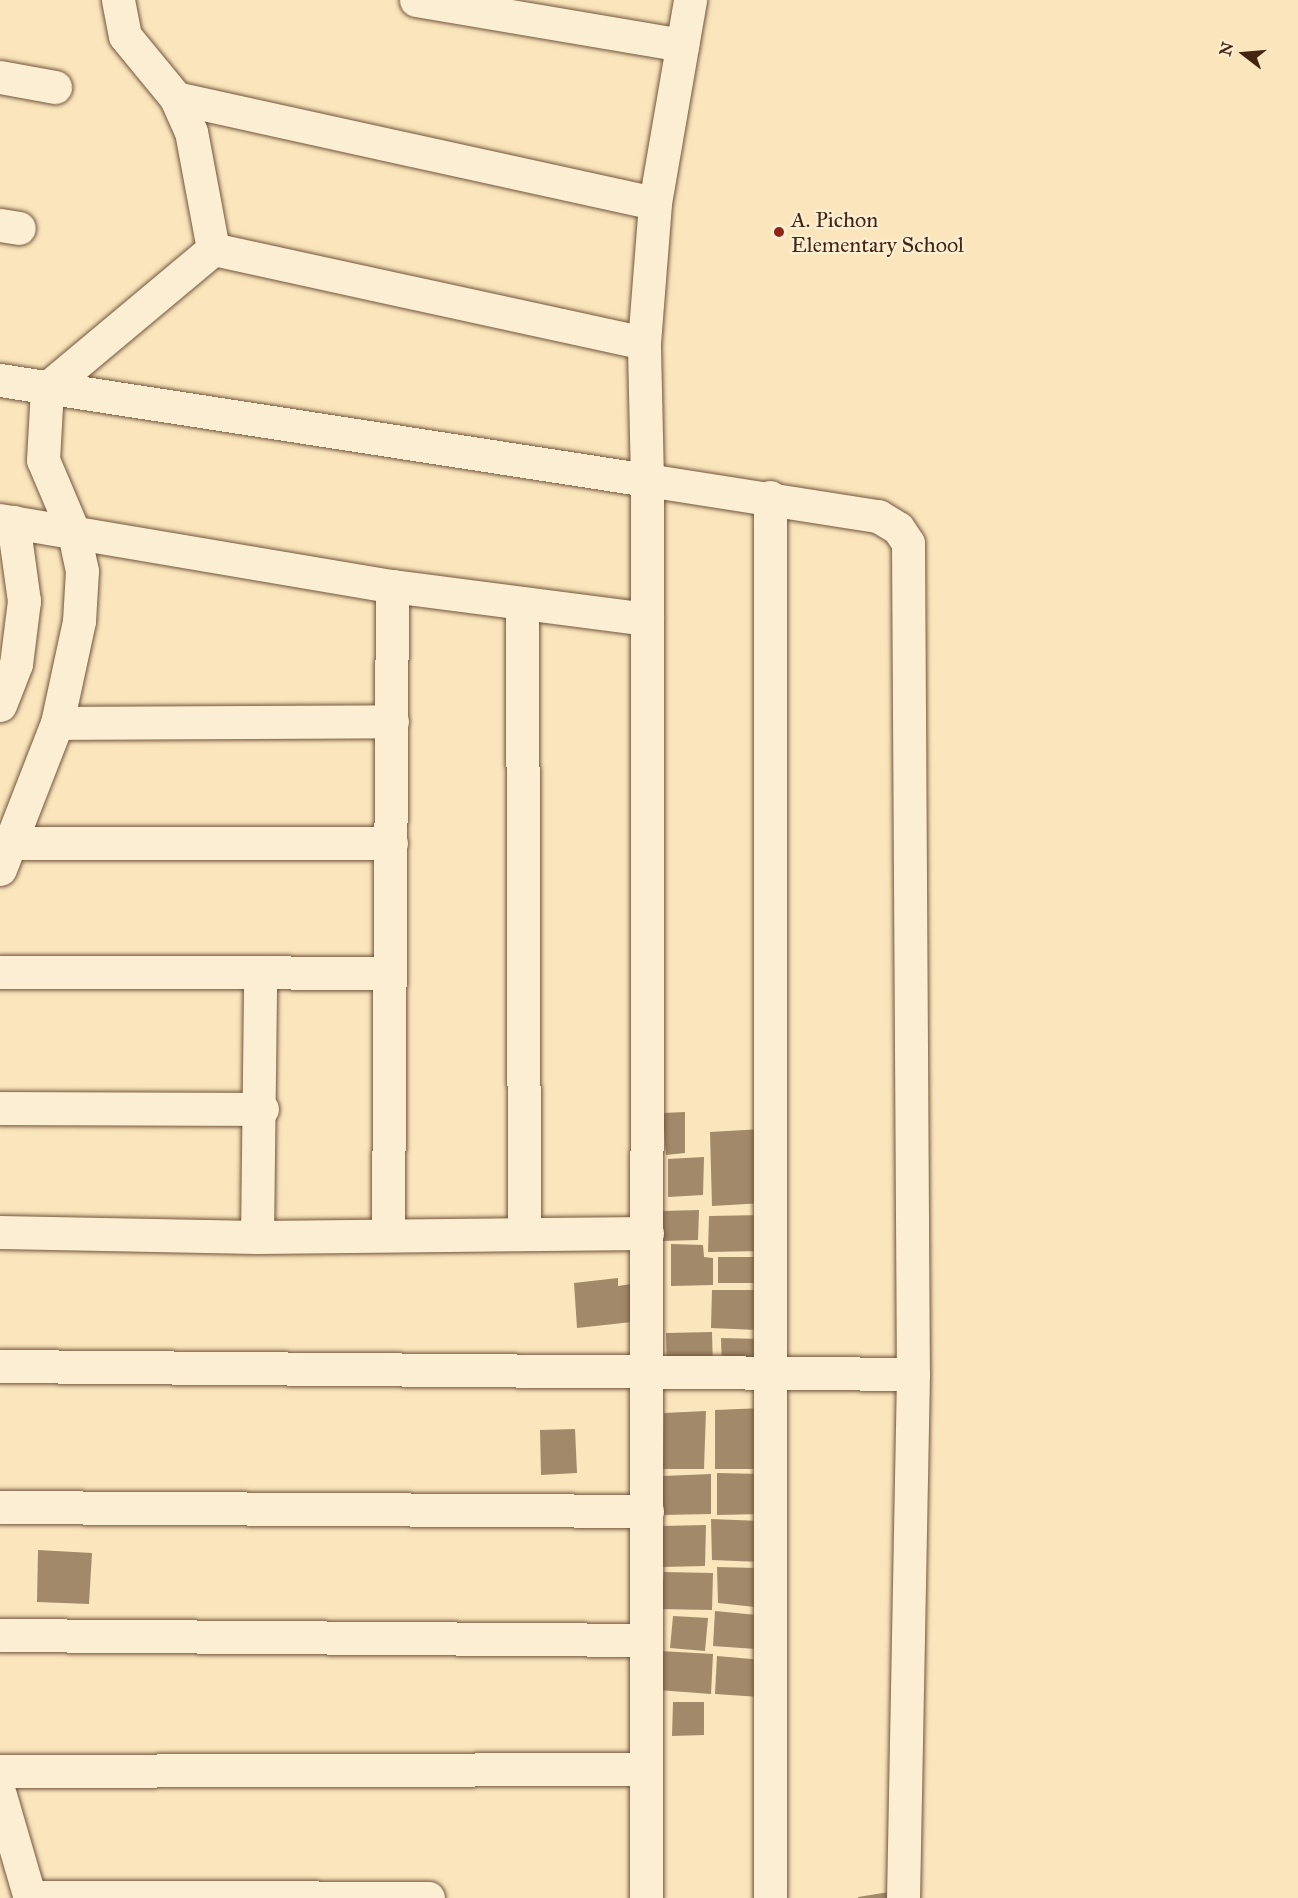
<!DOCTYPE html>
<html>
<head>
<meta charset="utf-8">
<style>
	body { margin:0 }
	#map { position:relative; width:1298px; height:1898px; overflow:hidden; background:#fae5bc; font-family:"IM FELL Great Primer",serif }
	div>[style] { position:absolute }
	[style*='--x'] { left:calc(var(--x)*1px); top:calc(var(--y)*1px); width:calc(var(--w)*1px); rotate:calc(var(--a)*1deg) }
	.building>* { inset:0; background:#a2896a }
	.roads { filter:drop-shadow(0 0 2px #71553c) drop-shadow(0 0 2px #71553c) }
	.minor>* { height:33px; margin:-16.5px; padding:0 16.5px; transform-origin:16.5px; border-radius:16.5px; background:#fceed3 }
	.dots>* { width:16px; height:16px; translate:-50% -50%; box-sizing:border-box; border:3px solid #fceed3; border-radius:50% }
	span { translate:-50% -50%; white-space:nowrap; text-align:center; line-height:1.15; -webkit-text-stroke:4.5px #fceed3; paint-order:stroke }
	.poi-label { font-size:22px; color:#432512 }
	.left { translate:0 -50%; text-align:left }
	.north { position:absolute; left:1214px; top:24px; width:60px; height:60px; -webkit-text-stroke:4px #fceed3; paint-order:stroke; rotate:286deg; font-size:16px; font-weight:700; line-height:24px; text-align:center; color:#432512 }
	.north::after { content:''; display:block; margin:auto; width:21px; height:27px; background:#432512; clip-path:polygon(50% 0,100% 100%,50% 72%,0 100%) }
</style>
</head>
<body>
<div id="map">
	<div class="building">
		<i style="clip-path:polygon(685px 1112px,685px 1153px,666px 1155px,663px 1113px)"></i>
		<i style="clip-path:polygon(762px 1129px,764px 1203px,712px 1206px,710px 1132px)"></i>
		<i style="clip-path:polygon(704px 1157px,703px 1195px,668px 1197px,668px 1159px)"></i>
		<i style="clip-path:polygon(699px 1210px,698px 1240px,662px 1241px,662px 1211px)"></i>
		<i style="clip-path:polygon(763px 1215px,762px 1251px,708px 1252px,709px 1216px)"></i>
		<i style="clip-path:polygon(671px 1244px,703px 1245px,704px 1257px,713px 1258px,713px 1285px,671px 1286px)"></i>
		<i style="clip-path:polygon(718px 1257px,761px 1257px,762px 1283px,718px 1283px)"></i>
		<i style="clip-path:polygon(618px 1278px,618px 1286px,631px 1284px,632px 1322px,577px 1328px,574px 1283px)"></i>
		<i style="clip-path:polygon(712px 1290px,761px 1290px,757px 1330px,711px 1328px)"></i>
		<i style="clip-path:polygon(712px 1332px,713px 1369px,667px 1369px,666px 1333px)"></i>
		<i style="clip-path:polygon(721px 1338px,762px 1339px,761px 1368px,722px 1368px)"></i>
		<i style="clip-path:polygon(763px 1408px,761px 1469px,715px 1469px,715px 1410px)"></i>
		<i style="clip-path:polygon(706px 1411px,704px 1469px,663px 1469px,664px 1413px)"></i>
		<i style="clip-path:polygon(575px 1429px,577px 1473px,541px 1475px,540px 1430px)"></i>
		<i style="clip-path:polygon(717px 1473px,761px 1474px,763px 1514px,717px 1515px)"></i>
		<i style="clip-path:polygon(711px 1474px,711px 1514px,662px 1515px,663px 1476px)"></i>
		<i style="clip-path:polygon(711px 1519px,761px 1521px,761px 1562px,712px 1560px)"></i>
		<i style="clip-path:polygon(706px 1525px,705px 1566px,662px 1567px,661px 1526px)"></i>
		<i style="clip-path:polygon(38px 1550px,92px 1553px,89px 1604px,37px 1602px)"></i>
		<i style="clip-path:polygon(717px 1567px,758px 1568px,755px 1607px,718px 1603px)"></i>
		<i style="clip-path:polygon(664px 1572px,713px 1573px,712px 1610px,660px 1609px)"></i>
		<i style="clip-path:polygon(715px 1611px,757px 1615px,756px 1649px,713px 1646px)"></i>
		<i style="clip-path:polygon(673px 1616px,708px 1618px,705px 1651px,670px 1648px)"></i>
		<i style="clip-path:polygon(660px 1651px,713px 1654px,711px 1694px,658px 1690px)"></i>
		<i style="clip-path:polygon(717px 1656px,763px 1660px,760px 1697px,715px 1694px)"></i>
		<i style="clip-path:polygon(673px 1702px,704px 1702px,704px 1735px,672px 1736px)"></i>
		<i style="clip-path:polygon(895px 1891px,894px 1898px,858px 1898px,858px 1897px)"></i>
	</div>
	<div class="roads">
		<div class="minor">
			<i style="--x:416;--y:0;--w:270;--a:9.6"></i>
			<i style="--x:0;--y:77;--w:56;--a:10.3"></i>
			<i style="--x:176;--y:98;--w:490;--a:12.4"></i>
			<i style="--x:0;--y:225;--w:19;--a:9"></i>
			<i style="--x:213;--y:249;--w:441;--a:12.3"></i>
			<i style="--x:0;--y:380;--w:655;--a:8.79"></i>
			<i style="--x:647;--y:480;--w:137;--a:-91.3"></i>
			<i style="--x:644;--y:343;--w:140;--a:-85.5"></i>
			<i style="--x:655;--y:203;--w:206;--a:-80.2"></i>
			<i style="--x:770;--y:497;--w:1401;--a:90"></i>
			<i style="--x:0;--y:520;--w:398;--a:9.6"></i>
			<i style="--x:392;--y:586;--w:257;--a:7.4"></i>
			<i style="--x:522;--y:604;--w:629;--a:89.82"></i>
			<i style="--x:0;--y:705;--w:44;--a:-68.7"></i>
			<i style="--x:16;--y:664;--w:64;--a:-82.8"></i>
			<i style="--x:24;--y:601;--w:80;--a:-97.9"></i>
			<i style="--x:57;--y:723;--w:335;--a:-0.3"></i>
			<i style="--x:13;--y:843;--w:378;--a:0"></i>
			<i style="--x:0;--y:869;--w:157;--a:-68.7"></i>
			<i style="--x:57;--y:723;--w:104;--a:-77.8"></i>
			<i style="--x:79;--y:621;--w:50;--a:-86.6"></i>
			<i style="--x:82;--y:571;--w:39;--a:-102"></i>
			<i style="--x:74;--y:533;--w:79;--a:-113"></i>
			<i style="--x:43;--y:460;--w:72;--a:-86.8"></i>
			<i style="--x:47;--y:388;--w:217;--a:-39.9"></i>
			<i style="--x:213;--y:249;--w:119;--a:-100.6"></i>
			<i style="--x:191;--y:132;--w:37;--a:-114"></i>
			<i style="--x:176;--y:98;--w:80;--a:-129.4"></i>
			<i style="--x:125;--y:36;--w:37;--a:-101"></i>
			<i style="--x:0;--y:972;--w:390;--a:0.1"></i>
			<i style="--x:0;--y:1108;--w:262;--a:0.2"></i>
			<i style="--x:0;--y:1232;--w:257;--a:1.1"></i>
			<i style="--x:257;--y:1237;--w:390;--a:-0.6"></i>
			<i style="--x:388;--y:1235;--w:649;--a:-89.65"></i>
			<i style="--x:257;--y:1237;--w:264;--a:-89.3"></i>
			<i style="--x:0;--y:1366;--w:913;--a:0.5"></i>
			<i style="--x:0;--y:1507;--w:647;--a:0.35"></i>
			<i style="--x:0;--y:1635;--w:646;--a:0.44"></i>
			<i style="--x:0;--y:1771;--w:646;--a:-0.18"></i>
			<i style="--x:0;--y:1795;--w:107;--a:73.8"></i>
			<i style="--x:30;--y:1897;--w:398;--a:0.1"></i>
			<i style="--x:646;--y:1898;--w:1418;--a:-89.96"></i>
			<i style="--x:647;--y:480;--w:234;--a:8.9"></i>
			<i style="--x:878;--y:516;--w:23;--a:31"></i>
			<i style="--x:898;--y:528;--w:18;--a:56"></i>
			<i style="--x:908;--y:543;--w:831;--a:89.66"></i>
			<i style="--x:913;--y:1374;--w:524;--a:91.09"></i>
		</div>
	</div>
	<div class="dots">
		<i style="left:779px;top:232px;background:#8f2418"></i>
	</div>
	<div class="poi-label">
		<span class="left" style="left:791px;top:232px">A. Pichon<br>Elementary School</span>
	</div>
	<div class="north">N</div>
</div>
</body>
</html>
